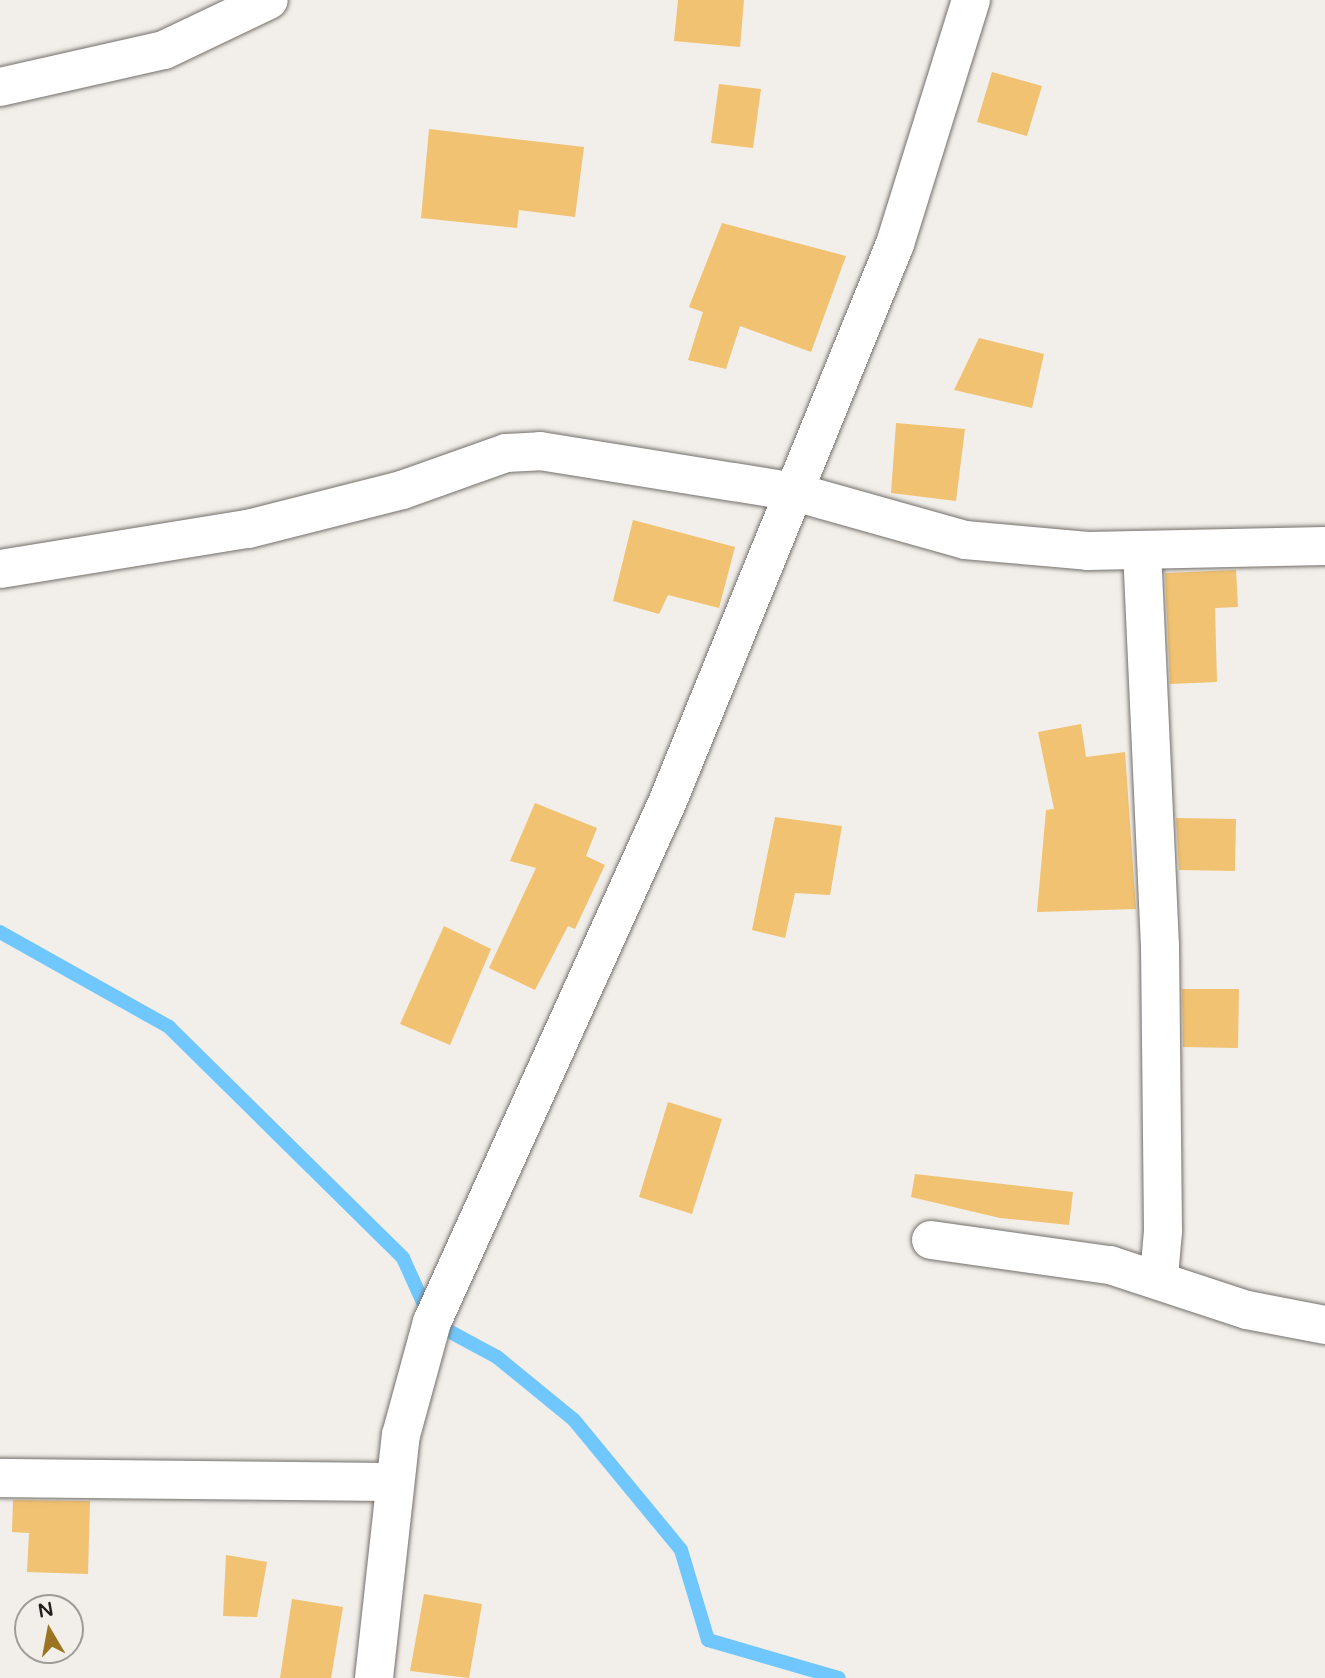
<!DOCTYPE html>
<html>
<head>
<meta charset="utf-8">
<style>
	body { margin:0 }
	#map { position:relative; width:1325px; height:1678px; overflow:hidden; background:#f2eee9; font-family:"Varela Round",sans-serif }
	div>[style] { position:absolute }
	[style*='--x'] { left:calc(var(--x)*1px); top:calc(var(--y)*1px); width:calc(var(--w)*1px); rotate:calc(var(--a)*1deg) }
	.stream>* { height:14px; margin:-7px; padding:0 7px; transform-origin:7px; border-radius:7px; background:#70c7fd }
	.building>* { inset:0; background:#f1c271 }
	.roads { filter:drop-shadow(0 0 2px #736f6b) drop-shadow(0 0 2px #736f6b) }
	.minor>* { height:38px; margin:-19px; padding:0 19px; transform-origin:19px; border-radius:19px; background:#fff }
	span { translate:-50% -50%; white-space:nowrap; text-align:center; line-height:1.15; -webkit-text-stroke:6px #f2eee9; paint-order:stroke }
	.north { position:absolute; left:14px; top:1594px; width:70px; height:70px; box-sizing:border-box; background:#f2eee9; border:2px solid #9f9c98; border-radius:50%; rotate:350deg; font-size:19px; font-weight:700; line-height:28px; text-align:center; color:#22211f }
	.north::after { content:''; display:block; margin:auto; width:24px; height:32px; background:#9a7420; clip-path:polygon(50% 0,100% 100%,50% 72%,0 100%) }
</style>
</head>
<body>
<div id="map">
	<div class="stream">
		<i style="--x:0;--y:932;--w:194;--a:29.3"></i>
		<i style="--x:169;--y:1027;--w:329;--a:44.6"></i>
		<i style="--x:403;--y:1258;--w:70;--a:65.6"></i>
		<i style="--x:432;--y:1322;--w:74;--a:28.3"></i>
		<i style="--x:497;--y:1357;--w:99;--a:39.3"></i>
		<i style="--x:574;--y:1420;--w:168;--a:50.5"></i>
		<i style="--x:681;--y:1550;--w:94;--a:73.3"></i>
		<i style="--x:708;--y:1640;--w:136;--a:16.2"></i>
	</div>
	<div class="building">
		<i style="clip-path:polygon(678px 0,744px 0,740px 47px,674px 41px)"></i>
		<i style="clip-path:polygon(992px 72px,1042px 86px,1027px 136px,977px 122px)"></i>
		<i style="clip-path:polygon(719px 84px,761px 89px,753px 148px,711px 143px)"></i>
		<i style="clip-path:polygon(429px 129px,584px 147px,575px 217px,519px 210px,517px 228px,421px 218px)"></i>
		<i style="clip-path:polygon(722px 223px,846px 256px,811px 352px,740px 326px,726px 369px,688px 360px,703px 312px,689px 307px)"></i>
		<i style="clip-path:polygon(979px 338px,1044px 354px,1032px 408px,954px 390px)"></i>
		<i style="clip-path:polygon(896px 423px,965px 429px,956px 501px,891px 493px)"></i>
		<i style="clip-path:polygon(633px 520px,735px 547px,719px 608px,668px 595px,659px 614px,613px 601px)"></i>
		<i style="clip-path:polygon(1236px 570px,1238px 607px,1215px 608px,1217px 682px,1170px 684px,1165px 573px)"></i>
		<i style="clip-path:polygon(1081px 724px,1086px 757px,1125px 752px,1136px 909px,1037px 912px,1046px 810px,1054px 809px,1038px 732px)"></i>
		<i style="clip-path:polygon(535px 803px,597px 828px,586px 856px,605px 865px,575px 929px,568px 926px,535px 990px,489px 968px,536px 868px,510px 861px)"></i>
		<i style="clip-path:polygon(775px 817px,842px 826px,830px 895px,795px 893px,785px 938px,752px 930px)"></i>
		<i style="clip-path:polygon(1176px 818px,1236px 819px,1235px 871px,1179px 870px)"></i>
		<i style="clip-path:polygon(444px 926px,491px 949px,450px 1045px,400px 1024px)"></i>
		<i style="clip-path:polygon(1182px 989px,1239px 989px,1238px 1048px,1183px 1047px)"></i>
		<i style="clip-path:polygon(668px 1102px,722px 1119px,692px 1214px,639px 1197px)"></i>
		<i style="clip-path:polygon(915px 1174px,1073px 1192px,1069px 1225px,1000px 1218px,911px 1197px)"></i>
		<i style="clip-path:polygon(13px 1500px,90px 1501px,88px 1574px,27px 1572px,29px 1533px,12px 1532px)"></i>
		<i style="clip-path:polygon(226px 1555px,267px 1562px,257px 1617px,223px 1616px)"></i>
		<i style="clip-path:polygon(424px 1594px,482px 1604px,469px 1678px,410px 1671px)"></i>
		<i style="clip-path:polygon(292px 1599px,343px 1607px,331px 1678px,280px 1678px)"></i>
	</div>
	<div class="roads">
		<div class="minor">
			<i style="--x:0;--y:87;--w:168;--a:-12.7"></i>
			<i style="--x:164;--y:50;--w:116;--a:-25.5"></i>
			<i style="--x:1142;--y:550;--w:395;--a:87.4"></i>
			<i style="--x:1160;--y:945;--w:286;--a:89.4"></i>
			<i style="--x:1163;--y:1231;--w:46;--a:95"></i>
			<i style="--x:0;--y:569;--w:251;--a:-9.2"></i>
			<i style="--x:248;--y:529;--w:159;--a:-14.2"></i>
			<i style="--x:402;--y:490;--w:110;--a:-19.6"></i>
			<i style="--x:506;--y:453;--w:34;--a:-3"></i>
			<i style="--x:540;--y:451;--w:254;--a:9.1"></i>
			<i style="--x:791;--y:491;--w:181;--a:15.7"></i>
			<i style="--x:965;--y:540;--w:123;--a:5.1"></i>
			<i style="--x:1088;--y:551;--w:237;--a:-1.2"></i>
			<i style="--x:931;--y:1240;--w:181;--a:8"></i>
			<i style="--x:1110;--y:1265;--w:144;--a:18.2"></i>
			<i style="--x:1247;--y:1310;--w:79;--a:10.9"></i>
			<i style="--x:0;--y:1478;--w:394;--a:0.6"></i>
			<i style="--x:374;--y:1678;--w:244;--a:-83.7"></i>
			<i style="--x:401;--y:1435;--w:117;--a:-74.7"></i>
			<i style="--x:432;--y:1322;--w:570;--a:-65.64"></i>
			<i style="--x:667;--y:803;--w:604;--a:-67.81"></i>
			<i style="--x:895;--y:244;--w:256;--a:-72.7"></i>
		</div>
	</div>
	<div class="north">N</div>
</div>
</body>
</html>
